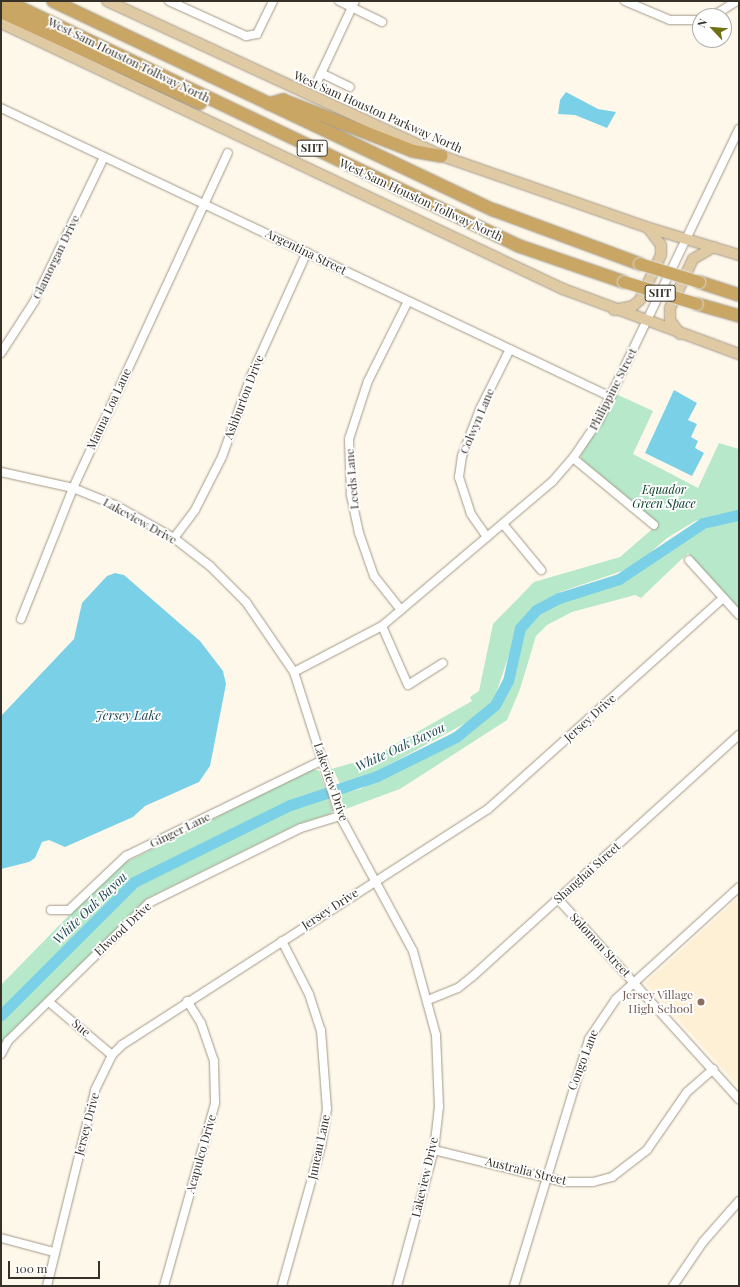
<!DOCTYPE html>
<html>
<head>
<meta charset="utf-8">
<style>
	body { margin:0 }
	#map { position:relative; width:740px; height:1287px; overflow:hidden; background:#fef8eb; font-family:"Playfair Display",serif }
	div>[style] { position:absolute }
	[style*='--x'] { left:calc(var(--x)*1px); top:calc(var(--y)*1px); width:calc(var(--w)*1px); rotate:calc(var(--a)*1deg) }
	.built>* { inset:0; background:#fef0d4 }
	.green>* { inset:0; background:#b6e8c9 }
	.water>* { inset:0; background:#7ad1e7 }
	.river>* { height:11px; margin:-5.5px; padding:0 5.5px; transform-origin:5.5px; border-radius:5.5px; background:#7ad1e7 }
	.roads { filter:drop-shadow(0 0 1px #a39986) drop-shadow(0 0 1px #a39986) }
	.minor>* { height:8px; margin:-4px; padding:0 4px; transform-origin:4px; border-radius:4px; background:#fff }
	.major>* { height:10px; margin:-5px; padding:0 5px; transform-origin:5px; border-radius:5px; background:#dfcaa3 }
	.highway>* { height:12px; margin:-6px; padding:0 6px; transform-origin:6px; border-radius:6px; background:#caa665 }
	.bridges { filter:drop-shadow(0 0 1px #dbdad9) drop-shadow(0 0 1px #dbdad9) }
	.highway-bridge>* { height:12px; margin:-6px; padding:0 6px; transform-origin:6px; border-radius:6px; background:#caa665 }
	.dots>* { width:11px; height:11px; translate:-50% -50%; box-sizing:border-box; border:2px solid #fff; border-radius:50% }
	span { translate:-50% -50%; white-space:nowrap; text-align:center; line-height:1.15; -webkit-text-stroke:3.5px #fff; paint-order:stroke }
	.shield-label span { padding:1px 3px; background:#fff; border:1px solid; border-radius:3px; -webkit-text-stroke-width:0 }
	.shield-label { font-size:11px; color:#36322a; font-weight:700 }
	.street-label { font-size:12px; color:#36322a }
	.park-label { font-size:12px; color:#013a21; font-style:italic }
	.education-label { font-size:12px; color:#785e54 }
	.right { translate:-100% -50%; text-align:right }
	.water-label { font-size:13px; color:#214953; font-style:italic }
	.frame { position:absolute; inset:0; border:2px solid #36322a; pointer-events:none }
	.north { position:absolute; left:692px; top:8px; width:40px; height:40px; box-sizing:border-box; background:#fff; border:1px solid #afadaa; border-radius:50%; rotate:296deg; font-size:11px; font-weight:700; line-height:16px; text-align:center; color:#36322a }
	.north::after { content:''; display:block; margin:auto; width:14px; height:18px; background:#707115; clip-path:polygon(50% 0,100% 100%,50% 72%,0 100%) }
	.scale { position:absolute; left:8px; top:1261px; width:92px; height:18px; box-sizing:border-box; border:2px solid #36322a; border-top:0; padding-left:5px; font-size:12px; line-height:14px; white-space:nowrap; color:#36322a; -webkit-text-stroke:3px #fff; paint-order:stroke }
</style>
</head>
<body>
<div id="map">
	<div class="built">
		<i style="clip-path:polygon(739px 897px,739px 1087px,645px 983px)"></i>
	</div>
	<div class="green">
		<i style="clip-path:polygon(616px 394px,653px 411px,633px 454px,698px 488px,719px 443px,739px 449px,739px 512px,695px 521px,667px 538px,634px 567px,560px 592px,542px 603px,520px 623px,494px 699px,473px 719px,374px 773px,340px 784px,335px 773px,329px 774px,328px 770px,373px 757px,472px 701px,470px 697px,479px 691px,493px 624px,534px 582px,620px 557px,658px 524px,581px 460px,581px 455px)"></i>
		<i style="clip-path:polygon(739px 519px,739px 609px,688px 553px,641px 598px,635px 595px,572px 612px,547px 625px,536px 636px,520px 689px,507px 720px,400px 789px,343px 810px,339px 794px,361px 789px,372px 781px,447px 746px,499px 706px,514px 674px,517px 644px,523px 631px,548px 607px,631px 577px,688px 534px)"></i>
		<i style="clip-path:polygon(313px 769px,319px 771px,333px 811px,330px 814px,298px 824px,148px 898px,1px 1044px,1px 985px,116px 867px)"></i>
	</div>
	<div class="water">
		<i style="clip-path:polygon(566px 92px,598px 109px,616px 112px,607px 128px,575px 115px,558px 114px,560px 100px)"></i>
		<i style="clip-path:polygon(674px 390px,697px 403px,688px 420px,697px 424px,691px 437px,698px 441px,695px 448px,704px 453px,692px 476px,645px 453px)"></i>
		<i style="clip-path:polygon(115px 573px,124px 575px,200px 641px,223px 671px,226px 684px,210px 766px,199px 782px,145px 806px,133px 817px,65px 847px,49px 840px,42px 842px,35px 858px,29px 862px,1px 869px,1px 716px,74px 639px,82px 603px,107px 576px)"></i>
	</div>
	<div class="river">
		<i style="--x:1;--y:1015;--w:188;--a:-45"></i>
		<i style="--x:134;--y:882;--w:174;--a:-26.3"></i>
		<i style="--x:290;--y:805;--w:92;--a:-18.4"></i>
		<i style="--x:377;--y:776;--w:88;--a:-26.3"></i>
		<i style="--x:456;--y:737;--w:50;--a:-39.4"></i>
		<i style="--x:495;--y:705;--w:27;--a:-62"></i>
		<i style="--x:508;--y:681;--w:54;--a:-77.2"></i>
		<i style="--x:520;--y:628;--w:24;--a:-48"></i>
		<i style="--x:536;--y:610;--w:26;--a:-28"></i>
		<i style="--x:559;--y:598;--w:63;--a:-17.6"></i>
		<i style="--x:619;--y:579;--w:101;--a:-33.7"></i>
		<i style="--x:703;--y:523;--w:37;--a:-13"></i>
	</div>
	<div class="roads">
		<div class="minor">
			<i style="--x:169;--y:1;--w:85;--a:24.4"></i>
			<i style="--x:246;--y:36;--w:11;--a:-10"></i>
			<i style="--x:257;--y:34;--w:37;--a:-64"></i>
			<i style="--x:339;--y:1;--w:48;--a:26"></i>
			<i style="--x:625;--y:1;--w:49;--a:22.9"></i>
			<i style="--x:670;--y:20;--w:30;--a:0"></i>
			<i style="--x:713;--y:16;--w:28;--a:-32"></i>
			<i style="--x:321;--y:73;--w:32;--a:26"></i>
			<i style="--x:317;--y:82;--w:89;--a:-64.9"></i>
			<i style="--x:1;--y:108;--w:675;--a:25.35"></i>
			<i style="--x:1;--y:353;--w:61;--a:-57.1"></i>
			<i style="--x:34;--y:302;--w:161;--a:-64.2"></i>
			<i style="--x:573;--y:458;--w:105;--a:39.6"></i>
			<i style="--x:1;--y:472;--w:74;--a:12.5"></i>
			<i style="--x:73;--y:488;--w:45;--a:22"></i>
			<i style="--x:115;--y:505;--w:68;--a:29.2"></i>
			<i style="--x:174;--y:538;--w:46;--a:37.9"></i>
			<i style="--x:210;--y:566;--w:51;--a:45"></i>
			<i style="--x:246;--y:602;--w:85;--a:55.6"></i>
			<i style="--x:294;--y:672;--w:151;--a:72.3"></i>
			<i style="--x:340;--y:816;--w:153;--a:61.6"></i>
			<i style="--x:413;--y:951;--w:87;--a:74.7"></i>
			<i style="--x:436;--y:1035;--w:72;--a:87.6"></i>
			<i style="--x:439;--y:1107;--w:43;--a:96.6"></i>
			<i style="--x:434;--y:1150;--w:141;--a:105.2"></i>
			<i style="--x:503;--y:524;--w:60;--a:50.4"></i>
			<i style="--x:487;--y:537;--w:28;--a:-125"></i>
			<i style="--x:471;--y:514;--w:39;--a:-108"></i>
			<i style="--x:459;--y:477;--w:21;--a:-82"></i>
			<i style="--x:462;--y:456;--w:50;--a:-69"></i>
			<i style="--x:480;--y:409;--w:67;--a:-63.4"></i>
			<i style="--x:174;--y:538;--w:35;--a:-53"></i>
			<i style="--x:195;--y:510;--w:59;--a:-63"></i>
			<i style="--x:222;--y:457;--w:86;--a:-70.3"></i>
			<i style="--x:251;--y:376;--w:136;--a:-65.7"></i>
			<i style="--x:689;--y:560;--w:74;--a:47.7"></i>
			<i style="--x:401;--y:610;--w:43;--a:-128.5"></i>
			<i style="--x:374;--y:576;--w:46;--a:-109.2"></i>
			<i style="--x:359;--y:533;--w:40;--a:-102"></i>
			<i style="--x:351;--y:494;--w:55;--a:-92.1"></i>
			<i style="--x:349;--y:439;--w:61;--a:-71.9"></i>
			<i style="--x:368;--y:381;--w:89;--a:-63.4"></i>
			<i style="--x:21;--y:619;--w:141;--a:-68.3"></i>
			<i style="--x:73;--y:488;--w:369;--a:-65.2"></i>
			<i style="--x:382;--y:626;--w:64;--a:66.2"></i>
			<i style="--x:408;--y:685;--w:41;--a:-32.2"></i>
			<i style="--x:294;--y:672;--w:99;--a:-27.6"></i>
			<i style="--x:382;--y:626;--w:223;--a:-40.3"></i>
			<i style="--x:552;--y:482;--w:32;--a:-49"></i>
			<i style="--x:573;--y:458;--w:46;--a:-55.6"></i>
			<i style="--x:599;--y:420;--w:323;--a:-64.3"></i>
			<i style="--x:558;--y:899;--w:270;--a:47.9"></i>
			<i style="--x:51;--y:910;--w:18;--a:0"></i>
			<i style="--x:69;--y:910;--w:79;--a:-43.5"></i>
			<i style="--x:126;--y:856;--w:217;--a:-26"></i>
			<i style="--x:282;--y:941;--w:59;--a:63"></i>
			<i style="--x:309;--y:994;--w:38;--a:72"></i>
			<i style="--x:321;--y:1030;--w:79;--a:85.7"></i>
			<i style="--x:327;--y:1109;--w:37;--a:99"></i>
			<i style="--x:321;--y:1146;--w:145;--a:105.6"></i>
			<i style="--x:428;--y:1000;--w:32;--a:-22"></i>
			<i style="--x:458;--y:988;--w:19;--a:-39"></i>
			<i style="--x:473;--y:976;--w:359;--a:-42.2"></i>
			<i style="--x:49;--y:1002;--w:82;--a:40.1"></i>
			<i style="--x:1;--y:1054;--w:15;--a:-62"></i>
			<i style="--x:8;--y:1041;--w:197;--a:-44.4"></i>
			<i style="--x:149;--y:903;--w:169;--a:-26.3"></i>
			<i style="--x:301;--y:828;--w:41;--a:-17.1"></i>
			<i style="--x:434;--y:1150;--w:133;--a:13.9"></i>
			<i style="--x:563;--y:1182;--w:30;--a:0"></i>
			<i style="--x:593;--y:1182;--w:20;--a:-15"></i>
			<i style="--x:612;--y:1177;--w:44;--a:-37.6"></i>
			<i style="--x:647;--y:1150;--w:70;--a:-55.4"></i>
			<i style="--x:687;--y:1092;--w:35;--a:-41"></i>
			<i style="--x:1;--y:1238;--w:55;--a:14.8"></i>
			<i style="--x:47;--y:1286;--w:202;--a:-76.2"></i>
			<i style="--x:95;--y:1090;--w:39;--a:-64"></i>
			<i style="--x:112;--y:1055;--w:14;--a:-45"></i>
			<i style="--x:122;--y:1045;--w:435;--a:-32.8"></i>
			<i style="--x:488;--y:809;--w:316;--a:-41.9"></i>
			<i style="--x:164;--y:1286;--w:190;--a:-74.4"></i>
			<i style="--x:215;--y:1103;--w:42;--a:-91.4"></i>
			<i style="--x:214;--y:1061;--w:40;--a:-108.9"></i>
			<i style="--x:201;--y:1023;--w:26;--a:-122"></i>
			<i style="--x:514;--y:1286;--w:258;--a:-73.1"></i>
			<i style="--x:589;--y:1039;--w:48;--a:-56"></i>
			<i style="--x:616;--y:999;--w:166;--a:-42.3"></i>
			<i style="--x:673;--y:1286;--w:53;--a:-55.7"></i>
			<i style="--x:703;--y:1242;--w:55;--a:-48.7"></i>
		</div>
		<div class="major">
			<i style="--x:107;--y:1;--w:369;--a:24.8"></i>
			<i style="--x:442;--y:156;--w:216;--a:19.2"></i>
			<i style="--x:646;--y:227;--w:97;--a:16.8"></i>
			<i style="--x:1;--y:23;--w:622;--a:25.33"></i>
			<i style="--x:563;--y:289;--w:188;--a:20.3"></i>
			<i style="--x:614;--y:310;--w:19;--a:-12"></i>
			<i style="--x:633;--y:306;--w:9;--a:-41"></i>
			<i style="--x:640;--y:300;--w:50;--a:-65"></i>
			<i style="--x:661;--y:255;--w:10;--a:-90"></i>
			<i style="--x:661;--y:245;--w:21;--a:-127"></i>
			<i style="--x:680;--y:334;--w:17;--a:-126"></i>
			<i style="--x:670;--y:320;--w:12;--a:-90"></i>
			<i style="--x:670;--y:308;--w:54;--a:-64.9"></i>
			<i style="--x:693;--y:259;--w:24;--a:-30"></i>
		</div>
		<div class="highway">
			<i style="--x:6;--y:1;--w:569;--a:25.53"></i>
			<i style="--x:519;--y:246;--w:111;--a:18.9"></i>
			<i style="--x:53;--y:1;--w:488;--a:25.4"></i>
			<i style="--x:494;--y:210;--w:156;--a:20.3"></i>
			<i style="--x:1;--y:12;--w:219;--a:24.6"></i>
			<i style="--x:269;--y:104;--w:15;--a:-16"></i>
			<i style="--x:283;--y:100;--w:140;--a:21.4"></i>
			<i style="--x:413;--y:151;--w:29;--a:10"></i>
			<i style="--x:699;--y:282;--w:42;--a:18"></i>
			<i style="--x:697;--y:304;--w:44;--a:15.9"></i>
		</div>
	</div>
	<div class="bridges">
		<div class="highway-bridge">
			<i style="--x:640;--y:264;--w:62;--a:17"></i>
			<i style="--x:624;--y:282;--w:76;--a:16.8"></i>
		</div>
	</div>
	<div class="dots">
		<i style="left:701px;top:1002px;background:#8d6e63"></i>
	</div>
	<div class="shield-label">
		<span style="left:312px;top:148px">SHT</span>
		<span style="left:660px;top:293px">SHT</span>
	</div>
	<div class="street-label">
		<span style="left:129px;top:60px;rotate:26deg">West Sam Houston Tollway North</span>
		<span style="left:378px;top:112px;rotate:24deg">West Sam Houston Parkway North</span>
		<span style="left:421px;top:200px;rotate:25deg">West Sam Houston Tollway North</span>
		<span style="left:306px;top:252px;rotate:26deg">Argentina Street</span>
		<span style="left:56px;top:257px;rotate:-64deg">Glamorgan Drive</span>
		<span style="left:613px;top:389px;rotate:-63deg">Philippine Street</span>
		<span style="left:244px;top:397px;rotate:-69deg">Ashburton Drive</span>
		<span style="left:109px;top:409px;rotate:-65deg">Mauna Loa Lane</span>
		<span style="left:477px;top:421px;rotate:-67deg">Colwyn Lane</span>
		<span style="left:352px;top:479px;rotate:-95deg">Leeds Lane</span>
		<span style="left:140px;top:521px;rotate:29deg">Lakeview Drive</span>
		<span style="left:590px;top:718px;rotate:-42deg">Jersey Drive</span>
		<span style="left:331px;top:782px;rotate:71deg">Lakeview Drive</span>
		<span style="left:180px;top:830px;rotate:-26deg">Ginger Lane</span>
		<span style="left:587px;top:873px;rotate:-42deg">Shanghai Street</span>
		<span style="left:330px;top:909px;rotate:-33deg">Jersey Drive</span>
		<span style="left:123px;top:929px;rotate:-43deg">Elwood Drive</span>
		<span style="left:600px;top:945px;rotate:47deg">Solomon Street</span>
		<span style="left:81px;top:1028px;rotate:40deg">Sue</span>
		<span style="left:583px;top:1060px;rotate:-69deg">Congo Lane</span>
		<span style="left:87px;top:1124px;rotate:-75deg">Jersey Drive</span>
		<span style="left:319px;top:1147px;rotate:-78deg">Juneau Lane</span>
		<span style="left:201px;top:1154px;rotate:-74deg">Acapulco Drive</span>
		<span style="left:526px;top:1171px;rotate:14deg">Australia Street</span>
		<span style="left:425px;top:1177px;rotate:-77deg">Lakeview Drive</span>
	</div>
	<div class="park-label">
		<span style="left:664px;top:497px">Equador<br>Green Space</span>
	</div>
	<div class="education-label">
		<span class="right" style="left:693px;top:1002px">Jersey Village<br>High School</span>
	</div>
	<div class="water-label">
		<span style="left:128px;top:715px">Jersey Lake</span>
		<span style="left:400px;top:747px;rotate:-25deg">White Oak Bayou</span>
		<span style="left:90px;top:908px;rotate:-44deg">White Oak Bayou</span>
	</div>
	<div class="frame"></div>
	<div class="north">N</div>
	<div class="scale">100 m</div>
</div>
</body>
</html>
